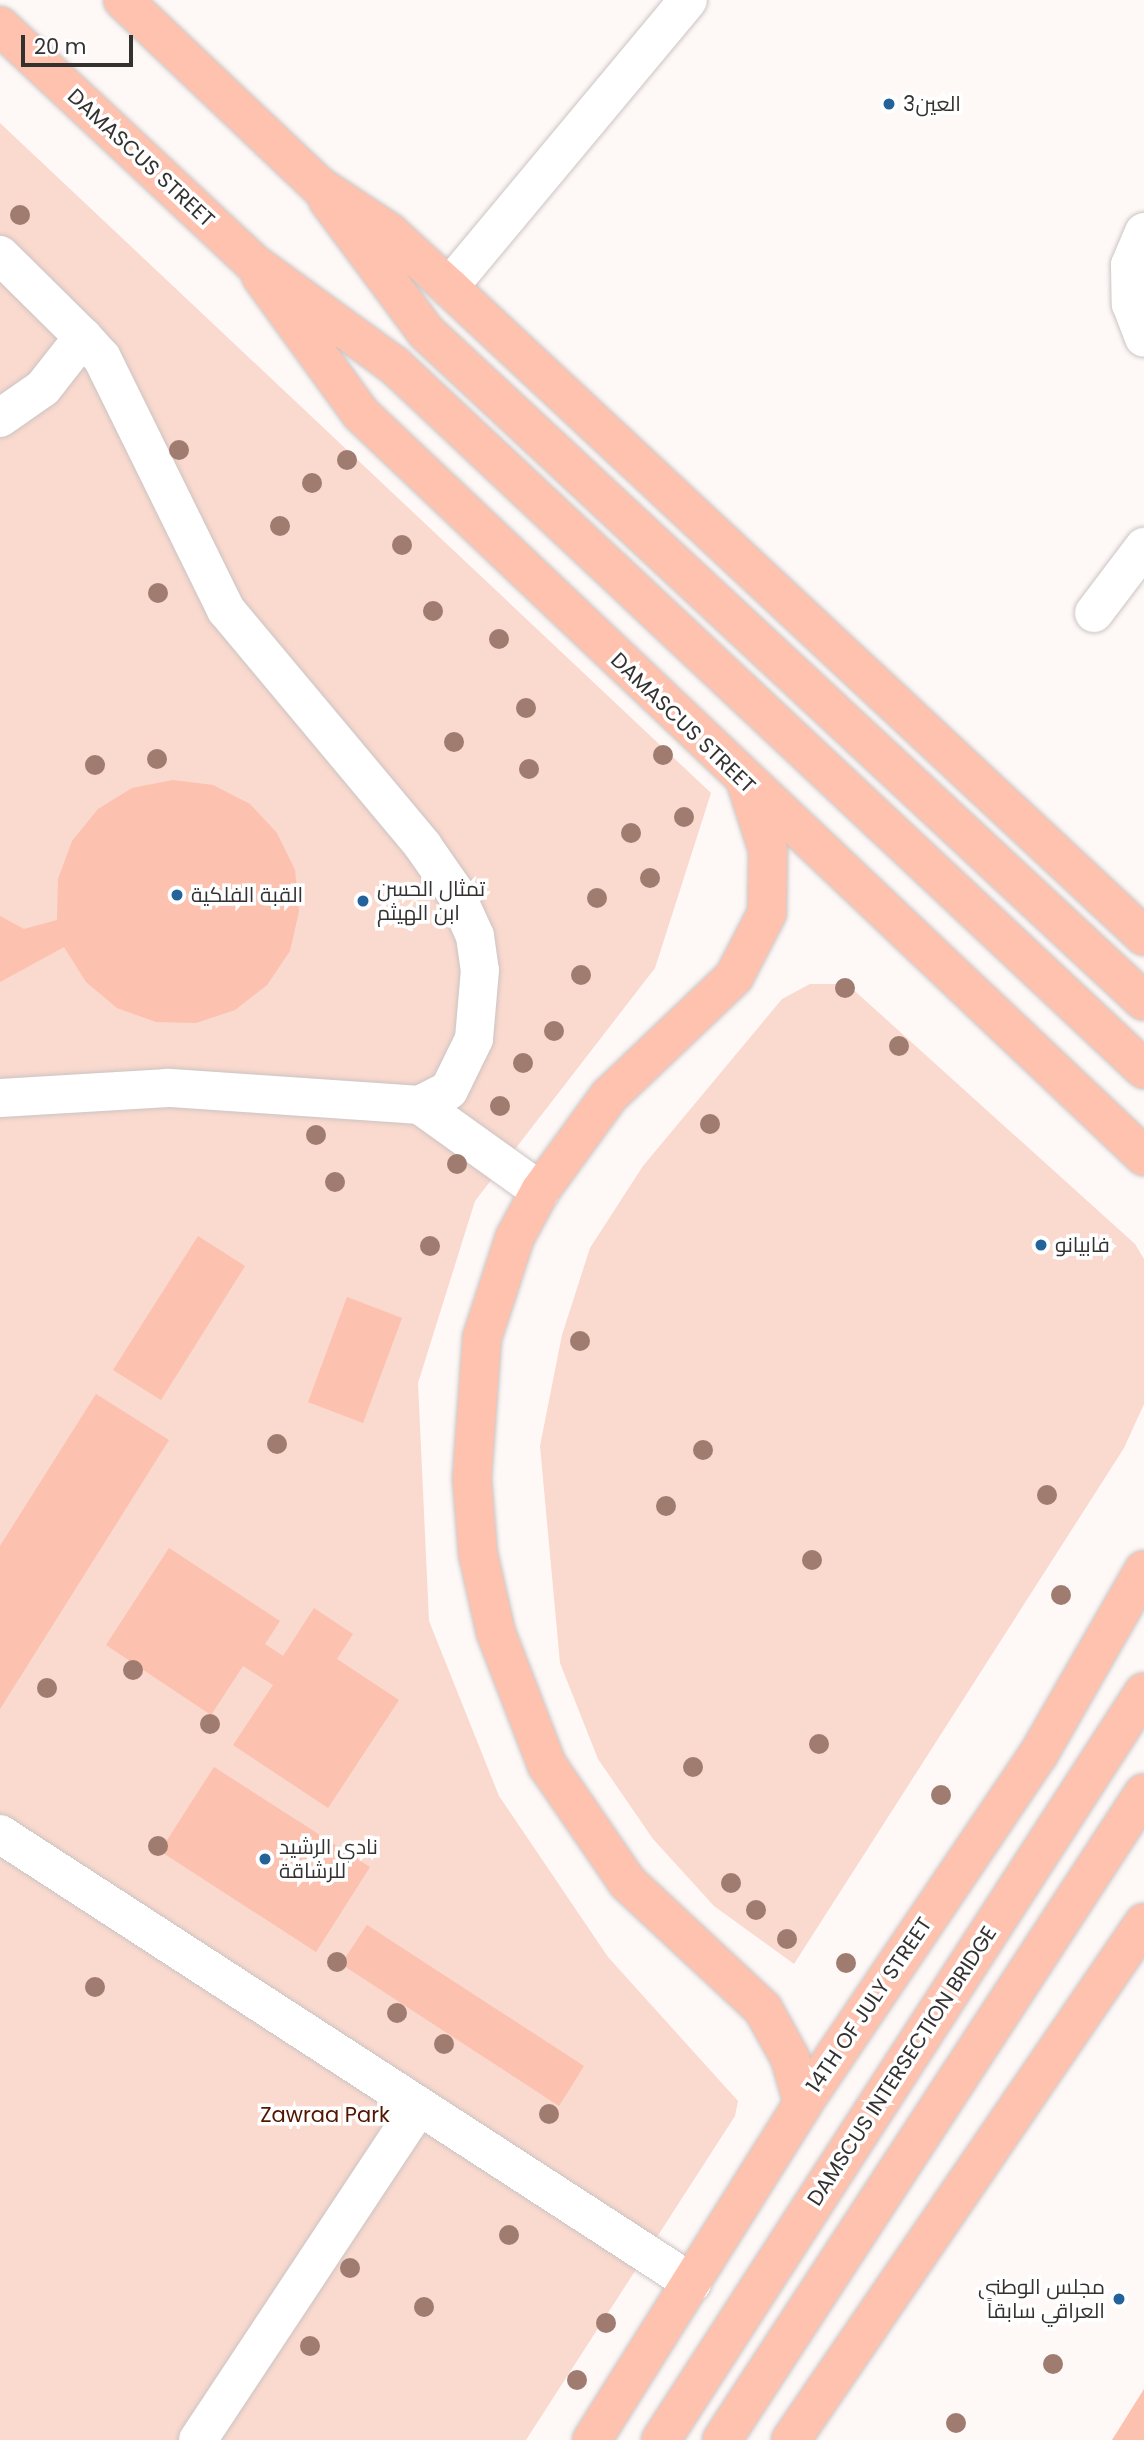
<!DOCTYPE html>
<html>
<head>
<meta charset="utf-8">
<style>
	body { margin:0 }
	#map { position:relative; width:1144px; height:2440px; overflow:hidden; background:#fef8f7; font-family:Poppins,Cairo,sans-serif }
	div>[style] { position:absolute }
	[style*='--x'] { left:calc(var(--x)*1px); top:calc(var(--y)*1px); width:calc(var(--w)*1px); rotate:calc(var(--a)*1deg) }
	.green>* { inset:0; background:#fad9ce }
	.building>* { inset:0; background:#fcc1af }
	.roads { filter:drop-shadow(0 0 2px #cbc4c2) drop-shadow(0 0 2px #cbc4c2) }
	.minor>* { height:38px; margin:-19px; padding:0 19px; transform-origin:19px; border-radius:19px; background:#fff }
	.major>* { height:38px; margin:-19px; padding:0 19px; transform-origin:19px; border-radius:19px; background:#fec2af }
	.trees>* { width:20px; height:20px; margin:-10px; border-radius:50%; background:#a07c70 }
	.dots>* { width:19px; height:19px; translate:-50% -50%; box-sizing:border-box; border:4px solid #fff; border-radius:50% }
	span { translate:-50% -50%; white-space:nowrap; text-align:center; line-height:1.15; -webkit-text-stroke:7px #fff; paint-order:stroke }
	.poi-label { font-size:21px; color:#343231 }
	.left { translate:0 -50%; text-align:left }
	.right { translate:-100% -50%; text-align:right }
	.street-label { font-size:21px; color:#343231 }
	.park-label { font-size:21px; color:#531601 }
	.scale { position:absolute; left:21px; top:35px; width:112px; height:32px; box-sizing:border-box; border:4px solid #343231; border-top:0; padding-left:9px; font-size:21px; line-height:24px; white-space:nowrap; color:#343231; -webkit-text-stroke:5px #fff; paint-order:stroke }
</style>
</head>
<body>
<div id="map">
	<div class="green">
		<i style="clip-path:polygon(0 123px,711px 793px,655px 968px,475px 1201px,418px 1383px,429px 1621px,499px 1796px,608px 1957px,738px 2101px,735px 2116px,526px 2440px,0 2440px)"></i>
		<i style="clip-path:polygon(810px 984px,847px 984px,1135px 1244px,1144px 1259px,1144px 1404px,1124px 1448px,794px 1964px,714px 1906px,653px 1839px,598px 1759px,560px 1663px,540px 1446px,562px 1335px,590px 1248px,643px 1166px,782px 999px)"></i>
	</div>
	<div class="building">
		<i style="clip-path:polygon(173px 780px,213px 785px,250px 804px,277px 833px,295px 870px,299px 911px,290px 951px,267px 985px,235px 1010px,196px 1023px,156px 1022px,117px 1008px,86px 982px,64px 947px,0 982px,0 916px,24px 929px,57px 920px,58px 879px,72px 841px,98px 809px,132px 788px)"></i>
		<i style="clip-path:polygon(198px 1236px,245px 1266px,161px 1400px,113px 1370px)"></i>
		<i style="clip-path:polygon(347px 1297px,402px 1318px,363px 1423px,308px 1402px)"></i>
		<i style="clip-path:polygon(96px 1394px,169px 1440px,0 1709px,0 1546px)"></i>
		<i style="clip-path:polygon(169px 1548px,280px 1621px,265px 1644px,283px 1656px,314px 1608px,353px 1634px,337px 1659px,399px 1700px,328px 1808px,233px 1745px,273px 1685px,243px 1666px,211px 1715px,106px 1645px)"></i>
		<i style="clip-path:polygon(214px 1767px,370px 1867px,316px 1952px,160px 1851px)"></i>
		<i style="clip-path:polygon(367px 1925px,584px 2066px,559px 2106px,341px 1964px)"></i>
		<i style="clip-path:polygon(1144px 2389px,1144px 2440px,1112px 2440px)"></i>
	</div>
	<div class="roads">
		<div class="minor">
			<i style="--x:1144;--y:232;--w:36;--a:113"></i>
			<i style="--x:1130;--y:265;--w:39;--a:89"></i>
			<i style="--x:1131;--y:304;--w:36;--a:69"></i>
			<i style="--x:0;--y:255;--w:117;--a:44.7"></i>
			<i style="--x:449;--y:287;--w:373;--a:-50.2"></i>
			<i style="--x:0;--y:418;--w:52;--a:-34.9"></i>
			<i style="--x:43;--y:388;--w:65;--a:-51.9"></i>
			<i style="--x:83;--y:337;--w:28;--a:48"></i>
			<i style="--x:102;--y:358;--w:281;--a:63.8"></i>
			<i style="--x:226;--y:610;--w:307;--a:50.1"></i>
			<i style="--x:423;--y:846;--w:56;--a:55.2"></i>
			<i style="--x:455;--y:892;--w:48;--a:65.6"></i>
			<i style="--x:475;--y:936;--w:34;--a:82"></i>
			<i style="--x:480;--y:970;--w:69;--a:95"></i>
			<i style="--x:474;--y:1039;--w:57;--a:116.1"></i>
			<i style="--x:449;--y:1090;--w:33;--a:153"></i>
			<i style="--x:420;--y:1105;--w:253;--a:-176.1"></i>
			<i style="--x:168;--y:1088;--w:168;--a:176.6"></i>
			<i style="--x:1094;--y:613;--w:83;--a:-52.9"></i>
			<i style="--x:420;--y:1105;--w:148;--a:35.6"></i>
			<i style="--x:0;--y:1834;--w:825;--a:32.98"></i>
			<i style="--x:198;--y:2440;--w:397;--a:-56.5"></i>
		</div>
		<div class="major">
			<i style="--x:123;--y:0;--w:270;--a:43.5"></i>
			<i style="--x:319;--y:186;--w:84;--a:33.3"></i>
			<i style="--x:389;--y:232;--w:81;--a:42.5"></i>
			<i style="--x:449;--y:287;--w:951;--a:43.04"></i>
			<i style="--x:0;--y:26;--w:345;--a:43.1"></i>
			<i style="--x:252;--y:262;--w:175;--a:36"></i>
			<i style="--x:394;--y:365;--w:1029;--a:43.19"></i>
			<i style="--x:328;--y:200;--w:164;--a:53.4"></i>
			<i style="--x:426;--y:332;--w:981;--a:42.98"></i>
			<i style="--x:261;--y:276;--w:170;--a:54.1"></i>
			<i style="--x:361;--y:414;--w:1079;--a:43.46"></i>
			<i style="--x:747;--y:785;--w:68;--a:72.1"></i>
			<i style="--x:768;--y:850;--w:63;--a:90.9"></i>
			<i style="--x:767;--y:913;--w:72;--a:117.3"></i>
			<i style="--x:734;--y:977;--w:173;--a:136.4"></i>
			<i style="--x:609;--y:1096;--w:117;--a:126"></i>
			<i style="--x:540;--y:1191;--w:52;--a:118.5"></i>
			<i style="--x:515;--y:1237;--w:106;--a:108.1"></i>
			<i style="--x:482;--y:1338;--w:141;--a:94.1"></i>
			<i style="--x:472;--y:1479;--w:75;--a:85.4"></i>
			<i style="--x:478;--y:1554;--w:81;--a:77.2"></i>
			<i style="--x:496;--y:1633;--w:142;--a:68.9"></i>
			<i style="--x:547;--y:1765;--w:142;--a:55.6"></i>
			<i style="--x:627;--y:1882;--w:186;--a:43"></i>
			<i style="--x:763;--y:2009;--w:56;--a:61.1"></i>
			<i style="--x:790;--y:2058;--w:47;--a:73.9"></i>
			<i style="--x:592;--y:2440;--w:398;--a:-57.9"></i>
			<i style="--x:803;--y:2103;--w:420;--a:-56"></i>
			<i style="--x:1038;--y:1755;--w:213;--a:-60.2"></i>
			<i style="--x:661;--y:2440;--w:890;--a:-57.15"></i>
			<i style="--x:722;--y:2440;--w:772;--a:-56.89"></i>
			<i style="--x:791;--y:2440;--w:626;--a:-55.68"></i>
		</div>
	</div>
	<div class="trees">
		<i style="left:20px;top:215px"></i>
		<i style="left:179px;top:450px"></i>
		<i style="left:347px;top:460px"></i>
		<i style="left:312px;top:483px"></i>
		<i style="left:280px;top:526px"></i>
		<i style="left:402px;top:545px"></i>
		<i style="left:158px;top:593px"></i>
		<i style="left:433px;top:611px"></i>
		<i style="left:499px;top:639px"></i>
		<i style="left:526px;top:708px"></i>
		<i style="left:454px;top:742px"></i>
		<i style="left:663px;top:755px"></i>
		<i style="left:157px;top:759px"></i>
		<i style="left:95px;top:765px"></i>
		<i style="left:529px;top:769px"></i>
		<i style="left:684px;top:817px"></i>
		<i style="left:631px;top:833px"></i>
		<i style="left:650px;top:878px"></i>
		<i style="left:597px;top:898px"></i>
		<i style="left:581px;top:975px"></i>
		<i style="left:845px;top:988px"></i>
		<i style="left:554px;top:1031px"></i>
		<i style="left:899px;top:1046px"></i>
		<i style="left:523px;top:1063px"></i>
		<i style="left:500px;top:1106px"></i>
		<i style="left:710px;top:1124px"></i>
		<i style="left:316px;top:1135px"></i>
		<i style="left:457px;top:1164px"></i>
		<i style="left:335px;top:1182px"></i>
		<i style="left:430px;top:1246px"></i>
		<i style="left:580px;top:1341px"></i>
		<i style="left:277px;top:1444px"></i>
		<i style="left:703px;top:1450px"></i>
		<i style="left:1047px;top:1495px"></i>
		<i style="left:666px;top:1506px"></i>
		<i style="left:812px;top:1560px"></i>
		<i style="left:1061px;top:1595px"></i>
		<i style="left:133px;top:1670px"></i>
		<i style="left:47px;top:1688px"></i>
		<i style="left:210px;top:1724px"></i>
		<i style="left:819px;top:1744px"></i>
		<i style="left:693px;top:1767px"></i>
		<i style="left:941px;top:1795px"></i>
		<i style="left:158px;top:1846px"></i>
		<i style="left:731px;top:1883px"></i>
		<i style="left:756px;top:1910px"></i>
		<i style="left:787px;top:1939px"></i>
		<i style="left:337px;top:1962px"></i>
		<i style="left:846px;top:1963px"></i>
		<i style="left:95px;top:1987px"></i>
		<i style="left:397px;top:2013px"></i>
		<i style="left:444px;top:2044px"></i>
		<i style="left:549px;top:2114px"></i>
		<i style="left:509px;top:2235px"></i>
		<i style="left:350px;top:2268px"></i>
		<i style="left:424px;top:2307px"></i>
		<i style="left:606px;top:2323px"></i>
		<i style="left:310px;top:2346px"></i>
		<i style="left:1053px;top:2364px"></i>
		<i style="left:577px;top:2380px"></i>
		<i style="left:956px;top:2423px"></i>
	</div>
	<div class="dots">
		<i style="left:889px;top:104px;background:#246399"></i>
		<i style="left:177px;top:895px;background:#246399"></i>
		<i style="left:363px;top:901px;background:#246399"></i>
		<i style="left:1041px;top:1245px;background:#246399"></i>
		<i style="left:265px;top:1859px;background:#246399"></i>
		<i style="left:1119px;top:2299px;background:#246399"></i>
	</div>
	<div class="poi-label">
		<span class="left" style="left:903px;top:104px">العين3</span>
		<span class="left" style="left:377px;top:901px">تمثال الحسن<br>ابن الهيثم</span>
		<span class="left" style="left:191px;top:895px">القبة الفلكية</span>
		<span class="left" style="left:1055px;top:1245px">فابيانو</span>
		<span class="left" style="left:279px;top:1859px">نادي الرشيد<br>للرشاقة</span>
		<span class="right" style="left:1105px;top:2299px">مجلس الوطني<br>العراقي سابقاً</span>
	</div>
	<div class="street-label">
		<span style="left:141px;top:158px;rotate:43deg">DAMASCUS STREET</span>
		<span style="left:683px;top:723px;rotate:44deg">DAMASCUS STREET</span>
		<span style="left:869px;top:2005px;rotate:-56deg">14TH OF JULY STREET</span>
		<span style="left:902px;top:2066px;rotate:-57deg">DAMSCUS INTERSECTION BRIDGE</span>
	</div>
	<div class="park-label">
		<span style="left:325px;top:2115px">Zawraa Park</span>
	</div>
	<div class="scale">20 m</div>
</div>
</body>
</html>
